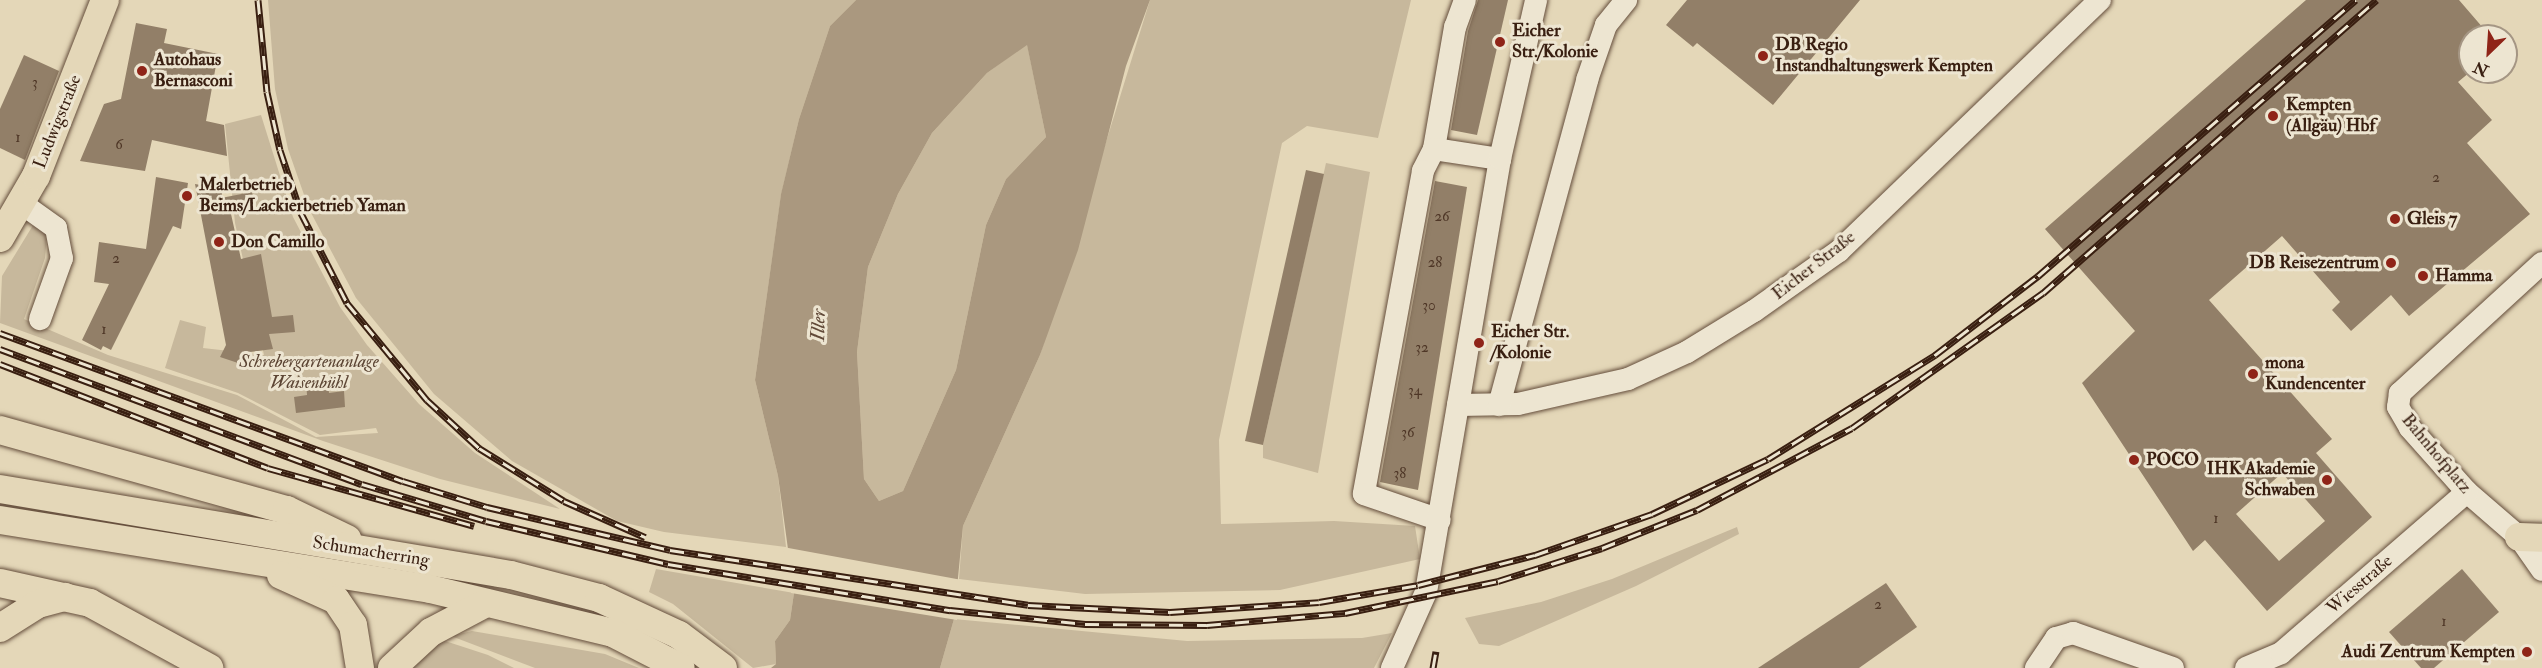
<!DOCTYPE html>
<html>
<head>
<meta charset="utf-8">
<style>
	body { margin:0 }
	#map { position:relative; width:2542px; height:668px; overflow:hidden; background:#e4d7b8; font-family:"IM FELL Double Pica",serif }
	div>[style] { position:absolute }
	[style*='--x'] { left:calc(var(--x)*1px); top:calc(var(--y)*1px); width:calc(var(--w)*1px); rotate:calc(var(--a)*1deg) }
	.green>* { inset:0; background:#c7b89c }
	.water>* { inset:0; background:#aa987f }
	.pier>* { inset:0; background:#e4d7b8 }
	.building>* { inset:0; background:#927f68 }
	.roads { filter:drop-shadow(0 0 2px #644d3b) drop-shadow(0 0 2px #644d3b) }
	.minor>* { height:22px; margin:-11px; padding:0 11px; transform-origin:11px; border-radius:11px; background:#ede5d1 }
	.major>* { height:28px; margin:-14px; padding:0 14px; transform-origin:14px; border-radius:14px; background:#e4d7b8 }
	.rail>* { height:7px; margin-top:-3.5px; transform-origin:0; background:repeating-linear-gradient(90deg,#ede5d1 0 14px,#391f11 0 28px); box-sizing:border-box; border-block:2px solid #391f11 }
	.dots>* { width:16px; height:16px; translate:-50% -50%; box-sizing:border-box; border:3px solid #ede5d1; border-radius:50% }
	span { translate:-50% -50%; white-space:nowrap; text-align:center; line-height:1.15; -webkit-text-stroke:6px #ede5d1; paint-order:stroke }
	.number-label { font-size:15px; color:#4f3727 }
	.number-label span { -webkit-text-stroke-width:0 }
	.poi-label { font-size:18px; color:#391f11; font-weight:700 }
	.left { translate:0 -50%; text-align:left }
	.right { translate:-100% -50%; text-align:right }
	.street-label { font-size:18px; color:#391f11 }
	.park-label { font-size:18px; color:#5c4534; font-style:italic }
	.water-label { font-size:20px; color:#614938; font-style:italic }
	.north { position:absolute; left:2458px; top:24px; width:60px; height:60px; box-sizing:border-box; background:#ede5d1; border:2px solid #a59684; border-radius:50%; rotate:205deg; font-size:16px; font-weight:700; line-height:24px; text-align:center; color:#391f11 }
	.north::after { content:''; display:block; margin:auto; width:21px; height:27px; background:#8f2418; clip-path:polygon(50% 0,100% 100%,50% 72%,0 100%) }
</style>
</head>
<body>
<div id="map">
	<div class="green">
		<i style="clip-path:polygon(268px 0,856px 0,830px 26px,799px 119px,781px 195px,755px 380px,778px 476px,786px 547px,664px 532px,617px 521px,512px 461px,434px 394px,356px 298px,309px 209px,288px 149px,275px 89px)"></i>
		<i style="clip-path:polygon(1150px 0,1411px 0,1378px 138px,1307px 126px,1282px 143px,1219px 440px,1221px 524px,1334px 521px,1415px 526px,1420px 559px,1280px 590px,1085px 594px,959px 579px,963px 526px,1040px 355px)"></i>
		<i style="clip-path:polygon(1027px 44px,1046px 137px,1006px 179px,986px 225px,956px 370px,903px 491px,879px 501px,864px 479px,857px 352px,868px 267px,898px 194px,932px 133px,987px 73px)"></i>
		<i style="clip-path:polygon(261px 115px,293px 217px,340px 307px,367px 345px,419px 404px,475px 453px,560px 509px,440px 479px,323px 441px,0 323px,2px 276px,38px 217px,48px 224px,45px 258px,24px 319px,108px 355px,237px 395px,316px 437px,378px 433px,376px 428px,320px 435px,238px 393px,165px 368px,180px 320px,206px 327px,203px 348px,264px 355px,235px 223px,225px 124px)"></i>
		<i style="clip-path:polygon(1326px 163px,1370px 172px,1318px 473px,1263px 458px,1263px 445px)"></i>
		<i style="clip-path:polygon(1737px 527px,1739px 534px,1636px 586px,1499px 646px,1479px 644px,1465px 618px,1541px 602px,1612px 579px)"></i>
		<i style="clip-path:polygon(656px 569px,794px 593px,790px 620px,775px 641px,776px 664px,753px 668px,673px 604px,649px 592px)"></i>
		<i style="clip-path:polygon(954px 619px,1187px 641px,1362px 638px,1392px 633px,1374px 668px,940px 668px)"></i>
		<i style="clip-path:polygon(472px 631px,605px 654px,639px 668px,535px 668px,451px 636px)"></i>
		<i style="clip-path:polygon(439px 639px,488px 655px,514px 668px,407px 668px)"></i>
	</div>
	<div class="water">
		<i style="clip-path:polygon(evenodd,856px 0,1150px 0,1126px 66px,1078px 250px,1040px 355px,963px 526px,954px 619px,940px 668px,771px 668px,776px 664px,775px 641px,790px 620px,794px 593px,778px 476px,755px 380px,781px 194px,799px 119px,830px 26px,856px 0,1027px 45px,1046px 137px,1006px 179px,986px 225px,956px 370px,903px 491px,879px 501px,864px 479px,857px 352px,868px 267px,898px 194px,932px 133px,987px 73px,1027px 45px)"></i>
	</div>
	<div class="pier">
		<i style="clip-path:polygon(783px 547px,962px 580px,957px 620px,791px 593px)"></i>
	</div>
	<div class="building">
		<i style="clip-path:polygon(1478px 0,1508px 0,1477px 135px,1451px 130px,1468px 31px)"></i>
		<i style="clip-path:polygon(1687px 0,1860px 0,1773px 105px,1697px 43px,1693px 47px,1666px 25px)"></i>
		<i style="clip-path:polygon(evenodd,2306px 0,2459px 0,2490px 36px,2470px 36px,2470px 72px,2458px 82px,2492px 120px,2467px 143px,2530px 214px,2409px 316px,2391px 295px,2351px 331px,2332px 310px,2340px 302px,2282px 236px,2209px 300px,2332px 439px,2316px 453px,2372px 517px,2267px 611px,2205px 540px,2193px 551px,2082px 383px,2135px 331px,2045px 229px,2306px 0,2282px 473px,2325px 521px,2279px 561px,2236px 514px,2282px 473px)"></i>
		<i style="clip-path:polygon(136px 23px,167px 29px,164px 43px,218px 54px,206px 121px,224px 125px,227px 156px,152px 140px,145px 171px,80px 161px,104px 104px,121px 99px)"></i>
		<i style="clip-path:polygon(24px 55px,59px 71px,25px 160px,0 148px,0 109px)"></i>
		<i style="clip-path:polygon(1306px 170px,1324px 174px,1263px 445px,1245px 441px)"></i>
		<i style="clip-path:polygon(156px 177px,188px 183px,181px 229px,173px 226px,111px 350px,103px 346px,101px 350px,82px 340px,109px 284px,94px 282px,99px 242px,146px 249px)"></i>
		<i style="clip-path:polygon(1435px 181px,1467px 187px,1418px 490px,1380px 482px)"></i>
		<i style="clip-path:polygon(195px 184px,223px 189px,221px 198px,252px 192px,255px 211px,231px 214px,241px 259px,261px 254px,272px 317px,293px 315px,295px 332px,269px 334px,273px 349px,250px 352px,244px 365px,220px 357px,226px 345px)"></i>
		<i style="clip-path:polygon(327px 375px,329px 393px,344px 391px,345px 407px,296px 413px,294px 397px,307px 395px,306px 380px)"></i>
		<i style="clip-path:polygon(2462px 569px,2499px 612px,2434px 668px,2421px 668px,2389px 632px)"></i>
		<i style="clip-path:polygon(1886px 583px,1917px 627px,1859px 668px,1758px 668px)"></i>
	</div>
	<div class="roads">
		<div class="minor">
			<i style="--x:1465;--y:0;--w:29;--a:110"></i>
			<i style="--x:1455;--y:27;--w:124;--a:99.8"></i>
			<i style="--x:1434;--y:149;--w:67;--a:8.6"></i>
			<i style="--x:1434;--y:149;--w:25;--a:117"></i>
			<i style="--x:1423;--y:171;--w:328;--a:100.4"></i>
			<i style="--x:1364;--y:494;--w:80;--a:18.9"></i>
			<i style="--x:21;--y:203;--w:43;--a:35.5"></i>
			<i style="--x:56;--y:228;--w:31;--a:79"></i>
			<i style="--x:62;--y:258;--w:65;--a:109.8"></i>
			<i style="--x:2542;--y:263;--w:193;--a:137.5"></i>
			<i style="--x:2400;--y:393;--w:14;--a:98"></i>
			<i style="--x:2398;--y:407;--w:24;--a:60"></i>
			<i style="--x:2410;--y:428;--w:86;--a:48.3"></i>
			<i style="--x:2467;--y:492;--w:69;--a:40.9"></i>
			<i style="--x:2519;--y:537;--w:40;--a:55.1"></i>
			<i style="--x:1458;--y:405;--w:60;--a:-1"></i>
			<i style="--x:1518;--y:404;--w:113;--a:-12.8"></i>
			<i style="--x:1628;--y:379;--w:65;--a:-24.6"></i>
			<i style="--x:1687;--y:352;--w:79;--a:-31.5"></i>
			<i style="--x:1754;--y:311;--w:104;--a:-35.2"></i>
			<i style="--x:1839;--y:251;--w:362;--a:-43.9"></i>
			<i style="--x:1499;--y:405;--w:337;--a:-74.8"></i>
			<i style="--x:1587;--y:80;--w:58;--a:-70.9"></i>
			<i style="--x:1606;--y:25;--w:32;--a:-51"></i>
			<i style="--x:1392;--y:668;--w:83;--a:-65.9"></i>
			<i style="--x:1426;--y:592;--w:439;--a:-80.3"></i>
			<i style="--x:1500;--y:159;--w:163;--a:-77.2"></i>
			<i style="--x:2036;--y:668;--w:36;--a:-56"></i>
			<i style="--x:2056;--y:638;--w:18;--a:-16"></i>
			<i style="--x:2073;--y:633;--w:106;--a:19.3"></i>
			<i style="--x:2246;--y:668;--w:38;--a:-23"></i>
			<i style="--x:2281;--y:653;--w:246;--a:-40.9"></i>
		</div>
		<div class="major">
			<i style="--x:0;--y:238;--w:72;--a:-59.9"></i>
			<i style="--x:36;--y:176;--w:189;--a:-68.6"></i>
			<i style="--x:0;--y:430;--w:298;--a:15.6"></i>
			<i style="--x:287;--y:510;--w:67;--a:25.8"></i>
			<i style="--x:0;--y:489;--w:518;--a:9.55"></i>
			<i style="--x:511;--y:575;--w:91;--a:14.6"></i>
			<i style="--x:599;--y:598;--w:88;--a:24.8"></i>
			<i style="--x:679;--y:635;--w:55;--a:36.9"></i>
			<i style="--x:0;--y:520;--w:436;--a:9.1"></i>
			<i style="--x:430;--y:589;--w:188;--a:13.5"></i>
			<i style="--x:613;--y:633;--w:76;--a:27.2"></i>
			<i style="--x:2519;--y:537;--w:23;--a:2"></i>
			<i style="--x:281;--y:575;--w:60;--a:24.4"></i>
			<i style="--x:336;--y:600;--w:30;--a:56"></i>
			<i style="--x:353;--y:625;--w:44;--a:80.8"></i>
			<i style="--x:0;--y:583;--w:92;--a:12.5"></i>
			<i style="--x:90;--y:603;--w:136;--a:28.6"></i>
			<i style="--x:0;--y:628;--w:45;--a:-32.3"></i>
			<i style="--x:38;--y:604;--w:28;--a:-15"></i>
			<i style="--x:392;--y:668;--w:53;--a:-42.7"></i>
			<i style="--x:431;--y:632;--w:62;--a:-27.8"></i>
		</div>
	</div>
	<div class="rail">
		<i style="--x:258;--y:0;--w:92;--a:84.4"></i>
		<i style="--x:267;--y:92;--w:59;--a:77.4"></i>
		<i style="--x:280;--y:150;--w:66;--a:71.6"></i>
		<i style="--x:301;--y:213;--w:101;--a:62.9"></i>
		<i style="--x:347;--y:303;--w:126;--a:50.5"></i>
		<i style="--x:427;--y:400;--w:71;--a:42.7"></i>
		<i style="--x:479;--y:448;--w:100;--a:31.9"></i>
		<i style="--x:564;--y:501;--w:89;--a:24"></i>
		<i style="--x:0;--y:333;--w:429;--a:20.2"></i>
		<i style="--x:403;--y:481;--w:88;--a:17.2"></i>
		<i style="--x:487;--y:507;--w:188;--a:13.2"></i>
		<i style="--x:670;--y:550;--w:362;--a:8.7"></i>
		<i style="--x:1028;--y:605;--w:142;--a:2.8"></i>
		<i style="--x:1170;--y:612;--w:149;--a:-3.8"></i>
		<i style="--x:1319;--y:602;--w:100;--a:-9.7"></i>
		<i style="--x:1418;--y:585;--w:121;--a:-14.4"></i>
		<i style="--x:1535;--y:555;--w:124;--a:-19.3"></i>
		<i style="--x:1652;--y:514;--w:128;--a:-25.4"></i>
		<i style="--x:1768;--y:459;--w:197;--a:-31.9"></i>
		<i style="--x:1935;--y:355;--w:130;--a:-37.5"></i>
		<i style="--x:2038;--y:276;--w:421;--a:-41"></i>
		<i style="--x:0;--y:349;--w:386;--a:20.5"></i>
		<i style="--x:362;--y:484;--w:129;--a:16.6"></i>
		<i style="--x:486;--y:521;--w:187;--a:13.3"></i>
		<i style="--x:668;--y:564;--w:286;--a:9.3"></i>
		<i style="--x:950;--y:610;--w:136;--a:5.9"></i>
		<i style="--x:1085;--y:624;--w:122;--a:0.5"></i>
		<i style="--x:1207;--y:625;--w:139;--a:-5"></i>
		<i style="--x:1345;--y:613;--w:156;--a:-11.8"></i>
		<i style="--x:1498;--y:581;--w:109;--a:-17.6"></i>
		<i style="--x:1602;--y:548;--w:102;--a:-21.8"></i>
		<i style="--x:1697;--y:510;--w:175;--a:-27.9"></i>
		<i style="--x:1852;--y:428;--w:234;--a:-35.3"></i>
		<i style="--x:2043;--y:293;--w:444;--a:-41.3"></i>
		<i style="--x:0;--y:364;--w:287;--a:21.2"></i>
		<i style="--x:268;--y:468;--w:214;--a:15.7"></i>
		<i style="--x:1433;--y:668;--w:17;--a:-80"></i>
	</div>
	<div class="dots">
		<i style="left:1500px;top:42px;background:#8f2418"></i>
		<i style="left:1763px;top:56px;background:#8f2418"></i>
		<i style="left:142px;top:71px;background:#8f2418"></i>
		<i style="left:2273px;top:116px;background:#8f2418"></i>
		<i style="left:187px;top:196px;background:#8f2418"></i>
		<i style="left:2395px;top:219px;background:#8f2418"></i>
		<i style="left:219px;top:242px;background:#8f2418"></i>
		<i style="left:2391px;top:263px;background:#8f2418"></i>
		<i style="left:2423px;top:276px;background:#8f2418"></i>
		<i style="left:1479px;top:343px;background:#8f2418"></i>
		<i style="left:2253px;top:374px;background:#8f2418"></i>
		<i style="left:2134px;top:460px;background:#8f2418"></i>
		<i style="left:2327px;top:480px;background:#8f2418"></i>
		<i style="left:2527px;top:652px;background:#8f2418"></i>
	</div>
	<div class="number-label">
		<span style="left:35px;top:83px">3</span>
		<span style="left:18px;top:138px">1</span>
		<span style="left:119px;top:145px">6</span>
		<span style="left:2436px;top:178px">2</span>
		<span style="left:1442px;top:217px">26</span>
		<span style="left:116px;top:259px">2</span>
		<span style="left:1435px;top:263px">28</span>
		<span style="left:1429px;top:306px">30</span>
		<span style="left:104px;top:330px">1</span>
		<span style="left:1422px;top:348px">32</span>
		<span style="left:1415px;top:391px">34</span>
		<span style="left:1408px;top:433px">36</span>
		<span style="left:1400px;top:474px">38</span>
		<span style="left:2216px;top:519px">1</span>
		<span style="left:1878px;top:605px">2</span>
		<span style="left:2444px;top:622px">1</span>
	</div>
	<div class="poi-label">
		<span class="left" style="left:1512px;top:42px">Eicher<br>Str./Kolonie</span>
		<span class="left" style="left:1775px;top:56px">DB Regio<br>Instandhaltungswerk Kempten</span>
		<span class="left" style="left:154px;top:71px">Autohaus<br>Bernasconi</span>
		<span class="left" style="left:2286px;top:116px">Kempten<br>(Allgäu) Hbf</span>
		<span class="left" style="left:199px;top:196px">Malerbetrieb<br>Beims/Lackierbetrieb Yaman</span>
		<span class="left" style="left:2407px;top:219px">Gleis 7</span>
		<span class="left" style="left:231px;top:242px">Don Camillo</span>
		<span class="right" style="left:2379px;top:263px">DB Reisezentrum</span>
		<span class="left" style="left:2435px;top:276px">Hamma</span>
		<span class="left" style="left:1491px;top:343px">Eicher Str.<br>/Kolonie</span>
		<span class="left" style="left:2265px;top:374px">mona<br>Kundencenter</span>
		<span class="left" style="left:2146px;top:460px">POCO</span>
		<span class="right" style="left:2315px;top:480px">IHK Akademie<br>Schwaben</span>
		<span class="right" style="left:2515px;top:652px">Audi Zentrum Kempten</span>
	</div>
	<div class="street-label">
		<span style="left:58px;top:122px;rotate:-68deg">Ludwigstraße</span>
		<span style="left:1814px;top:266px;rotate:-38deg">Eicher Straße</span>
		<span style="left:2436px;top:454px;rotate:50deg">Bahnhofplatz</span>
		<span style="left:371px;top:552px;rotate:9deg">Schumacherring</span>
		<span style="left:2360px;top:585px;rotate:-41deg">Wiesstraße</span>
	</div>
	<div class="park-label">
		<span style="left:309px;top:373px">Schrebergartenanlage<br>Waisenbühl</span>
	</div>
	<div class="water-label">
		<span style="left:818px;top:325px;rotate:-88deg">Iller</span>
	</div>
	<div class="north">N</div>
</div>
</body>
</html>
